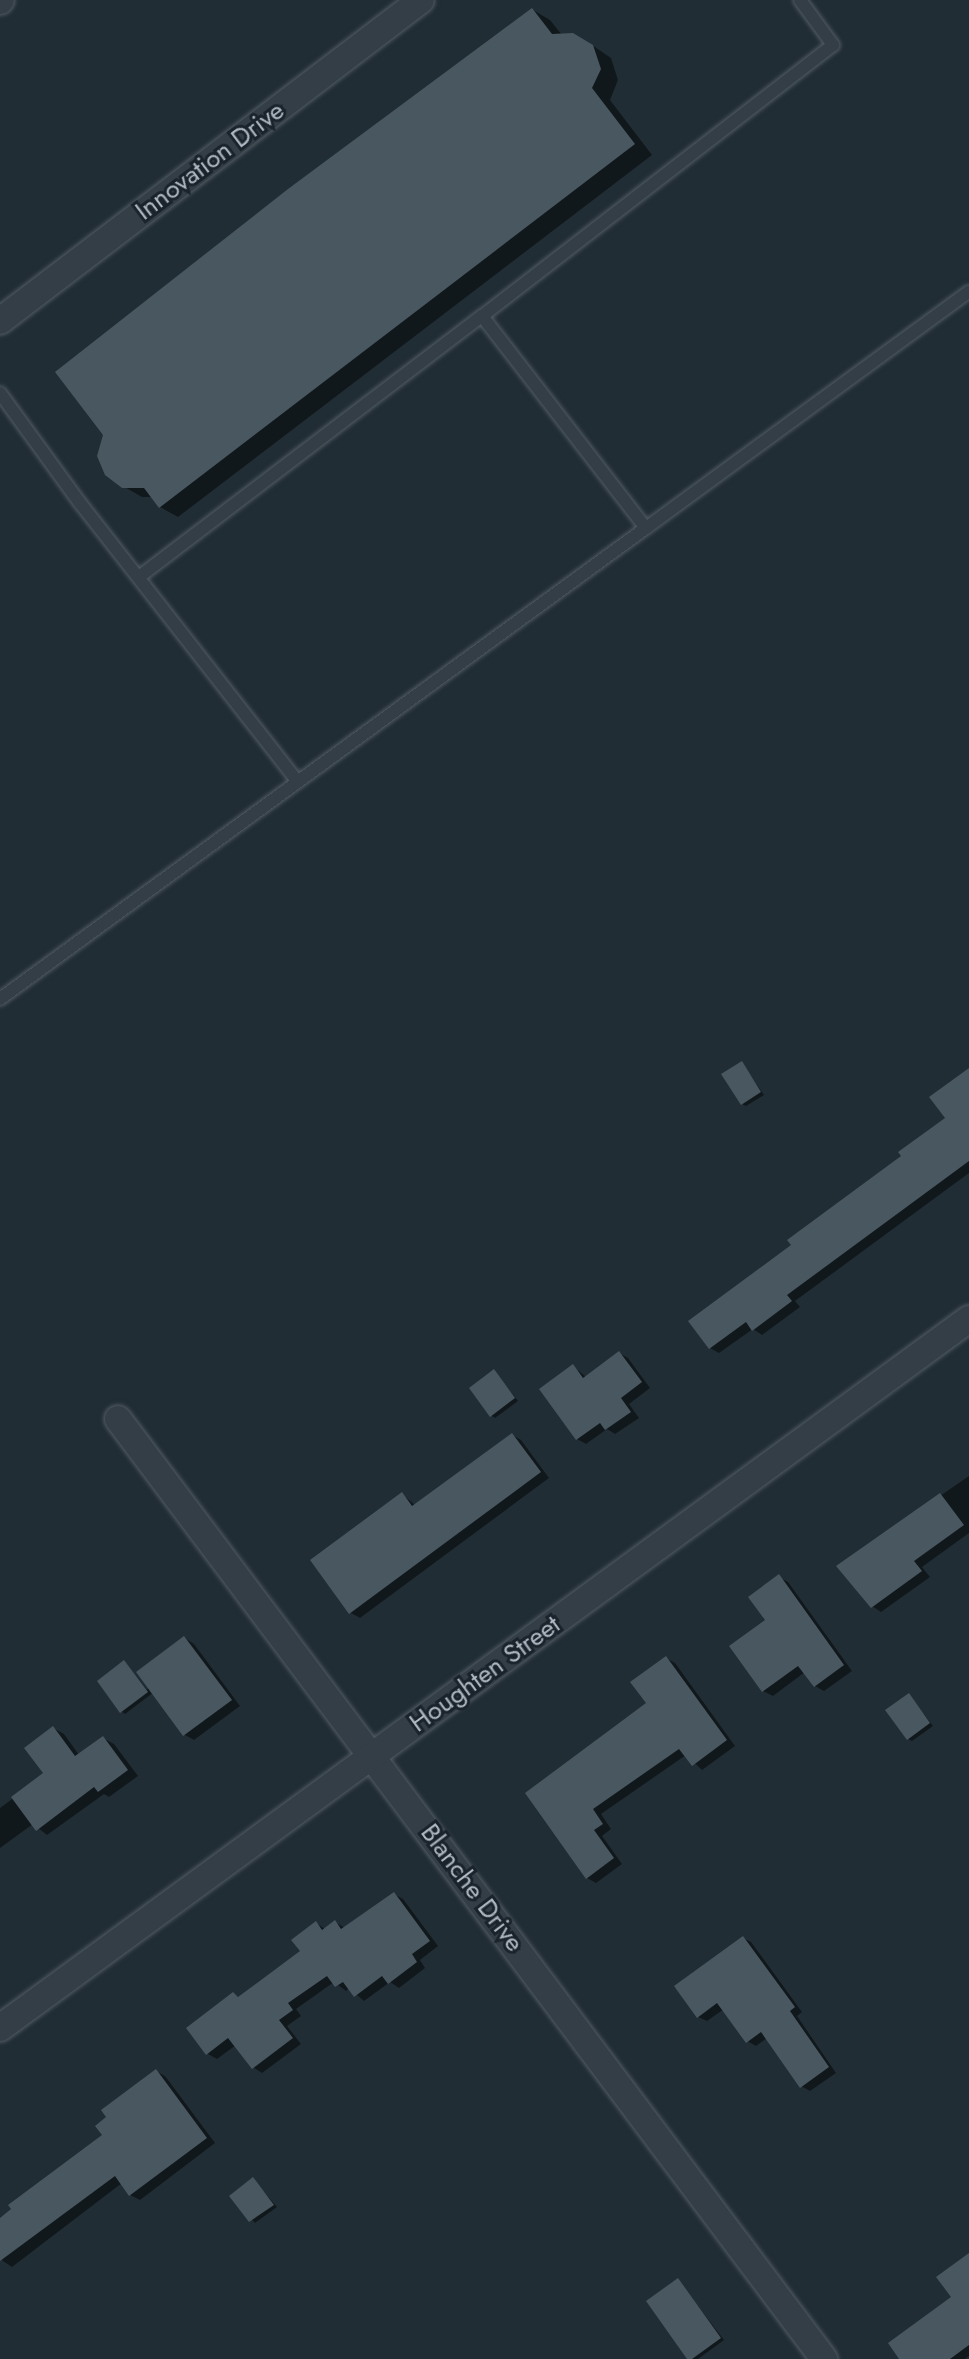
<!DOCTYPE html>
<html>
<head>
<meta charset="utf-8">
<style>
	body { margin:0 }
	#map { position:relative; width:969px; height:2359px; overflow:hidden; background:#212d35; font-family:Jost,sans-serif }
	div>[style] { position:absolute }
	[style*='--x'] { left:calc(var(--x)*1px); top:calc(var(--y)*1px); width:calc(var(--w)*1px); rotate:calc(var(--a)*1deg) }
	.shadow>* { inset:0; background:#0007 }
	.building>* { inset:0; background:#495761 }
	.roads { filter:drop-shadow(0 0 2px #525c64) drop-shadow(0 0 2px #525c64) }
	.lane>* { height:12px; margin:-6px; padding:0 6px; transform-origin:6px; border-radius:6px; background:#343e46 }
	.street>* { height:26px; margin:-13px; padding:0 13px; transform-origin:13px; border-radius:13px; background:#343e46 }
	span { translate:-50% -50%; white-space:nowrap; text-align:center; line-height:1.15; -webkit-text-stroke:6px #1a232b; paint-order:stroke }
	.street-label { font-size:26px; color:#afb9c3 }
</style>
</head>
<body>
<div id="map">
	<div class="shadow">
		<i style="clip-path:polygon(533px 10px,550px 20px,562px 35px,592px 45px,611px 58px,618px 80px,610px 100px,652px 155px,178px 517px,160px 507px,153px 497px,142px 497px,123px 486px)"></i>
		<i style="clip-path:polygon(742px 1063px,764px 1095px,746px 1106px,742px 1104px)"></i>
		<i style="clip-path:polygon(969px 1070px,969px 1173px,795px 1301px,800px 1307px,762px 1335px,753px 1329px,719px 1353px,710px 1348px,793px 1245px,947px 1118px)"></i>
		<i style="clip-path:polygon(619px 1353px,628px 1358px,650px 1388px,629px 1404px,639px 1418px,615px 1434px,607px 1429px,586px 1444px,577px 1439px,573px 1366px,586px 1377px)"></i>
		<i style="clip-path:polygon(494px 1371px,518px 1401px,495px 1418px,491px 1415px)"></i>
		<i style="clip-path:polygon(512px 1435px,521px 1440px,549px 1478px,360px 1618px,351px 1613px,402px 1494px,415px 1505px)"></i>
		<i style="clip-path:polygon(969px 1476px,969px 1533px,922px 1567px,930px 1577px,881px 1612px,872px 1606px,838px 1566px)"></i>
		<i style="clip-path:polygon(779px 1577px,788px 1582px,852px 1671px,824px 1691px,815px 1686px,805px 1672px,773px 1696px,763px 1691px,767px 1621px)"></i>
		<i style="clip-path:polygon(185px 1638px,194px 1644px,240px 1706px,194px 1740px,185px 1735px,154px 1692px,125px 1714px,121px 1711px,125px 1662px,147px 1690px)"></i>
		<i style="clip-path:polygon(666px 1658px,675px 1663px,735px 1746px,702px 1770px,686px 1755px,601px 1814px,611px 1829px,602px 1836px,622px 1864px,596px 1883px,587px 1878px,528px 1794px,648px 1704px)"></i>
		<i style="clip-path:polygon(909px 1695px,933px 1726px,912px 1741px,908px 1739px)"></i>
		<i style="clip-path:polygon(53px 1728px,64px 1734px,79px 1755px,103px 1738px,114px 1744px,138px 1776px,109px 1797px,104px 1794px,47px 1835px,33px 1824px,0 1848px,0 1808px,46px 1774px)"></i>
		<i style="clip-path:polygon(394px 1894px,403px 1899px,438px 1946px,420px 1960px,425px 1968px,399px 1988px,390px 1982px,364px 2001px,349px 1988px,346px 1991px,334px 1982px,296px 2009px,301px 2016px,287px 2026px,301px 2044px,262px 2073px,253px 2067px,236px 2045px,217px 2059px,208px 2054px,233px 1994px,240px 1998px,302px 1951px,316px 1923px,325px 1929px,335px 1922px,345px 1928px)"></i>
		<i style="clip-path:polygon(743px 1938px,751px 1942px,802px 2012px,797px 2016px,836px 2073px,810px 2091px,801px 2086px,767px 2038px,756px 2046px,747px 2041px,724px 2009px,707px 2021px,698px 2017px)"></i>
		<i style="clip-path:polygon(156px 2071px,165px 2076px,215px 2143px,140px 2200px,130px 2195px,122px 2183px,12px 2267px,3px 2261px,0 2257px,0 2220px,105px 2136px)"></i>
		<i style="clip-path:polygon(253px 2179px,277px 2207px,255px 2223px,231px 2196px)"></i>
		<i style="clip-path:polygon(969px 2255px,969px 2356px,965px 2359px,901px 2359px,953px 2298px)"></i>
		<i style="clip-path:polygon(678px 2280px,724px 2340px,698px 2359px,689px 2359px)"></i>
	</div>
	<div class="building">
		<i style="clip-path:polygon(532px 8px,552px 34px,573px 33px,593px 45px,601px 69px,592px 88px,635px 144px,159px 508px,144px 488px,122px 488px,105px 475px,97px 456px,103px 435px,55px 372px,288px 189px)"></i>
		<i style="clip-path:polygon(742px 1061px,761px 1092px,741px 1105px,721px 1074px)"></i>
		<i style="clip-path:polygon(969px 1068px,969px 1161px,787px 1295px,792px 1301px,752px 1331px,746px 1322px,709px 1349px,688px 1321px,791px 1245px,787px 1240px,901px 1156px,898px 1152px,945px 1118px,929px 1097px)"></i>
		<i style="clip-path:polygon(619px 1351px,642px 1382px,621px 1398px,631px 1412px,605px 1430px,600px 1423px,576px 1440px,539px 1389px,573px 1364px,583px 1378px)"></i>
		<i style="clip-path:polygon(494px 1369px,515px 1398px,490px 1417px,469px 1388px)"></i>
		<i style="clip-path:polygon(512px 1433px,541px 1472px,349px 1614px,310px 1560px,402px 1492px,412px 1506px)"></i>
		<i style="clip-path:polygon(940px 1493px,964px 1525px,914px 1561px,922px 1571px,871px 1608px,836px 1566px)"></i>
		<i style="clip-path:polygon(779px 1574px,844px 1665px,814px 1687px,798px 1666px,762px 1692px,729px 1646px,765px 1620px,748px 1597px)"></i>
		<i style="clip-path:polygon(184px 1636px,232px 1700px,183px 1736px,136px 1672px)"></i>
		<i style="clip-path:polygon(666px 1656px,727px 1740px,692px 1766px,679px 1749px,593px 1809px,603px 1824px,594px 1830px,614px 1858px,586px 1879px,525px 1793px,646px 1703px,630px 1682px)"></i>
		<i style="clip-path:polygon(124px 1660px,148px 1692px,120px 1713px,97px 1681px)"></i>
		<i style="clip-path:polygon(909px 1693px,930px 1723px,907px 1740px,885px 1710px)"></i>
		<i style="clip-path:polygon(53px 1726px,75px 1756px,103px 1736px,128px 1770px,98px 1792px,94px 1787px,36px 1831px,11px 1797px,43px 1773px,24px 1748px)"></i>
		<i style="clip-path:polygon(394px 1892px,430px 1941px,412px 1954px,417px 1962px,388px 1984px,382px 1976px,354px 1997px,343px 1982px,335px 1987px,327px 1976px,288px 2003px,293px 2010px,279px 2020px,293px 2038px,252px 2069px,228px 2038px,206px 2055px,186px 2028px,233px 1992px,238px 1997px,300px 1951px,291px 1940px,316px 1921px,322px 1930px,335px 1920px,341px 1929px)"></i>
		<i style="clip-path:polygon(743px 1936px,795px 2007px,790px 2011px,829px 2067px,800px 2088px,761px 2032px,746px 2043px,717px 2003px,697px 2018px,674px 1986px)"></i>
		<i style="clip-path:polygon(156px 2069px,207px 2138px,129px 2196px,115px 2176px,0 2261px,0 2218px,11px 2209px,8px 2205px,102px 2135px,95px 2126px,106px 2117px,101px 2110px)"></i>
		<i style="clip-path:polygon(253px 2177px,274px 2205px,249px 2222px,229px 2196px)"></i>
		<i style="clip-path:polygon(969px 2253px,969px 2345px,950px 2359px,899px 2359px,888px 2343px,951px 2297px,936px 2277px)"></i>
		<i style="clip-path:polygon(678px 2278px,721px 2338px,692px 2359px,687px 2359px,646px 2301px)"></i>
	</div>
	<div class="roads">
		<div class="lane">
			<i style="--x:800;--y:0;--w:56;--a:53.7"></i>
			<i style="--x:833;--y:45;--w:443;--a:142.3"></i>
			<i style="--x:482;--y:316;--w:268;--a:52.3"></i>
			<i style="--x:646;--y:528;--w:400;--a:-36.2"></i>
			<i style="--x:0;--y:393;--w:136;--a:54"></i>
			<i style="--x:80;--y:503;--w:353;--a:52"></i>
			<i style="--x:139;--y:577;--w:431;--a:-37.3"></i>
			<i style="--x:0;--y:999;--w:799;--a:-36.1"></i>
		</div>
		<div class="street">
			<i style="--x:0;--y:1;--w:1;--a:-45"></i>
			<i style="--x:0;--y:321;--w:529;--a:-37.32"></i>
			<i style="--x:118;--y:1419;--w:1176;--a:53.09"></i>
			<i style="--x:0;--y:2028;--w:1201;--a:-36.19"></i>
		</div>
	</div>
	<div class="street-label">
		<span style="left:210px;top:161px;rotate:-37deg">Innovation Drive</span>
		<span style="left:485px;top:1674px;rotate:-36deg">Houghten Street</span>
		<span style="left:472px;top:1888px;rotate:53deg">Blanche Drive</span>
	</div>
</div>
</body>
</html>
